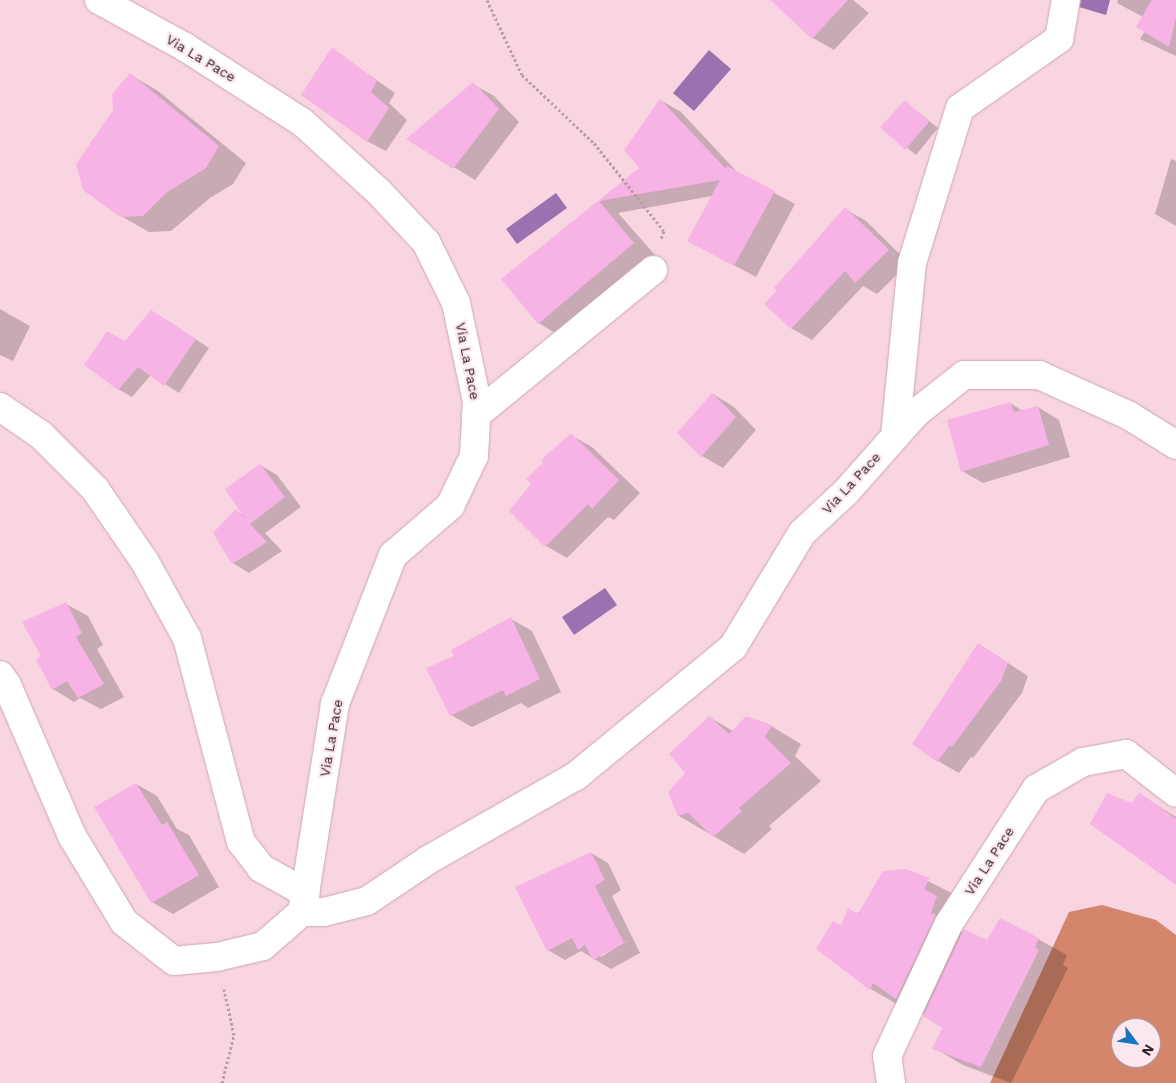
<!DOCTYPE html>
<html>
<head>
<meta charset="utf-8">
<style>
	body { margin:0 }
	#map { position:relative; width:1176px; height:1083px; overflow:hidden; background:#f9d5e1; font-family:"Work Sans",sans-serif }
	div>[style] { position:absolute }
	[style*='--x'] { left:calc(var(--x)*1px); top:calc(var(--y)*1px); width:calc(var(--w)*1px); rotate:calc(var(--a)*1deg) }
	.forest>* { inset:0; background:#d3866c }
	.water>* { inset:0; background:#9b71af }
	.shadow>* { inset:0; background:#0003 }
	.building>* { inset:0; background:#f7b3e6 }
	.path>* { height:3px; margin-top:-1.5px; transform-origin:0; background:repeating-linear-gradient(90deg,#ba9da6 0 2.5px,transparent 0 5px) }
	.roads { filter:drop-shadow(0 0 1px #caa8b3) drop-shadow(0 0 1px #caa8b3) }
	.street>* { height:28px; margin:-14px; padding:0 14px; transform-origin:14px; border-radius:14px; background:#fff }
	span { translate:-50% -50%; white-space:nowrap; text-align:center; line-height:1.15; -webkit-text-stroke:4.5px #fde7ee; paint-order:stroke }
	.street-label { font-size:14px; color:#322429 }
	.north { position:absolute; left:1111px; top:1018px; width:50px; height:50px; box-sizing:border-box; background:#fde7ee; border:1px solid #ac999f; border-radius:50%; rotate:121deg; font-size:14px; font-weight:700; line-height:20px; text-align:center; color:#322429 }
	.north::after { content:''; display:block; margin:auto; width:18px; height:22px; background:#1873c0; clip-path:polygon(50% 0,100% 100%,50% 72%,0 100%) }
</style>
</head>
<body>
<div id="map">
	<div class="forest">
		<i style="clip-path:polygon(evenodd,1102px 905px,1156px 920px,1176px 935px,1176px 1083px,990px 1083px,1069px 912px,1102px 905px,1121px 1028px,1151px 1028px,1151px 1058px,1121px 1058px,1121px 1028px)"></i>
	</div>
	<div class="water">
		<i style="clip-path:polygon(1081px 0,1110px 0,1106px 15px,1079px 7px)"></i>
		<i style="clip-path:polygon(709px 50px,731px 69px,694px 111px,673px 93px)"></i>
		<i style="clip-path:polygon(556px 193px,567px 208px,517px 244px,506px 229px)"></i>
		<i style="clip-path:polygon(605px 588px,617px 605px,574px 635px,562px 617px)"></i>
	</div>
	<div class="shadow">
		<i style="clip-path:polygon(772px 0,853px 0,869px 13px,834px 50px,813px 38px)"></i>
		<i style="clip-path:polygon(1118px 0,1176px 0,1176px 56px,1140px 39px,1145px 31px,1143px 17px,1117px 3px)"></i>
		<i style="clip-path:polygon(332px 49px,395px 93px,389px 103px,407px 120px,386px 151px,367px 141px)"></i>
		<i style="clip-path:polygon(131px 75px,158px 91px,246px 163px,233px 184px,210px 198px,171px 231px,149px 232px,121px 216px,114px 110px)"></i>
		<i style="clip-path:polygon(473px 84px,494px 96px,519px 122px,475px 180px,408px 139px)"></i>
		<i style="clip-path:polygon(660px 100px,681px 112px,738px 173px,795px 204px,756px 277px,710px 252px,712px 196px,618px 213px,655px 255px,560px 336px,539px 323px,503px 280px,641px 168px)"></i>
		<i style="clip-path:polygon(905px 102px,938px 128px,916px 155px,882px 127px)"></i>
		<i style="clip-path:polygon(1171px 159px,1176px 161px,1176px 226px,1155px 214px)"></i>
		<i style="clip-path:polygon(845px 209px,866px 221px,909px 263px,877px 294px,863px 286px,812px 340px,791px 328px)"></i>
		<i style="clip-path:polygon(0 309px,30px 326px,13px 361px,0 355px)"></i>
		<i style="clip-path:polygon(165px 319px,209px 348px,179px 393px,151px 375px,132px 397px,118px 389px,125px 343px)"></i>
		<i style="clip-path:polygon(713px 394px,734px 407px,756px 430px,723px 468px,702px 456px,679px 433px)"></i>
		<i style="clip-path:polygon(1010px 403px,1023px 411px,1038px 407px,1059px 420px,1070px 457px,983px 483px,962px 471px)"></i>
		<i style="clip-path:polygon(571px 435px,592px 447px,640px 493px,614px 520px,608px 517px,567px 558px,546px 546px,532px 484px,545px 463px)"></i>
		<i style="clip-path:polygon(260px 465px,277px 475px,301px 507px,265px 533px,282px 551px,249px 573px,233px 563px,215px 534px,236px 511px,245px 516px)"></i>
		<i style="clip-path:polygon(66px 604px,88px 616px,103px 645px,97px 649px,124px 697px,101px 709px,80px 698px,74px 702px,53px 689px)"></i>
		<i style="clip-path:polygon(511px 619px,532px 631px,561px 692px,528px 708px,521px 703px,472px 727px,451px 715px,456px 656px)"></i>
		<i style="clip-path:polygon(979px 644px,1028px 676px,1022px 693px,973px 758px,971px 757px,959px 773px,938px 761px)"></i>
		<i style="clip-path:polygon(709px 717px,733px 731px,771px 726px,801px 744px,795px 756px,821px 781px,769px 826px,772px 829px,744px 854px,679px 816px,687px 773px)"></i>
		<i style="clip-path:polygon(136px 784px,157px 796px,177px 829px,189px 835px,219px 887px,173px 914px,152px 902px)"></i>
		<i style="clip-path:polygon(1139px 794px,1176px 817px,1176px 883px,1133px 804px)"></i>
		<i style="clip-path:polygon(evenodd,591px 853px,608px 863px,621px 890px,612px 896px,640px 953px,611px 969px,581px 951px,565px 960px,548px 950px,591px 853px,629px 939px,601px 957px,599px 955px,629px 939px)"></i>
		<i style="clip-path:polygon(905px 870px,958px 896px,960px 930px,964px 933px,987px 942px,1038px 939px,1067px 955px,1063px 965px,1068px 968px,1011px 1083px,963px 1065px,934px 1048px,944px 1028px,901px 1000px,900px 1006px,871px 989px,818px 949px)"></i>
	</div>
	<div class="building">
		<i style="clip-path:polygon(770px 0,848px 0,812px 39px)"></i>
		<i style="clip-path:polygon(1152px 0,1176px 0,1176px 18px,1169px 47px,1136px 27px)"></i>
		<i style="clip-path:polygon(332px 47px,377px 81px,371px 92px,389px 108px,367px 142px,301px 95px)"></i>
		<i style="clip-path:polygon(130px 73px,219px 146px,206px 168px,166px 193px,143px 216px,120px 217px,83px 190px,76px 164px,113px 110px,112px 94px)"></i>
		<i style="clip-path:polygon(473px 82px,499px 109px,453px 169px,406px 139px)"></i>
		<i style="clip-path:polygon(660px 99px,726px 169px,727px 166px,775px 191px,734px 266px,687px 241px,720px 180px,599px 201px,634px 243px,538px 324px,501px 279px,639px 168px,624px 150px)"></i>
		<i style="clip-path:polygon(905px 100px,929px 122px,905px 150px,880px 127px)"></i>
		<i style="clip-path:polygon(845px 207px,889px 250px,855px 283px,845px 271px,791px 329px,764px 304px,777px 290px,774px 288px)"></i>
		<i style="clip-path:polygon(151px 310px,196px 339px,164px 386px,138px 367px,118px 390px,84px 365px,107px 331px,125px 341px)"></i>
		<i style="clip-path:polygon(712px 393px,736px 417px,701px 457px,677px 433px)"></i>
		<i style="clip-path:polygon(1010px 402px,1014px 412px,1038px 406px,1049px 445px,961px 472px,947px 420px)"></i>
		<i style="clip-path:polygon(571px 433px,619px 480px,592px 509px,588px 504px,545px 547px,509px 511px,531px 484px,526px 479px,543px 463px,541px 460px)"></i>
		<i style="clip-path:polygon(260px 464px,285px 497px,250px 524px,267px 542px,232px 564px,213px 533px,236px 509px,246px 520px,225px 489px)"></i>
		<i style="clip-path:polygon(66px 602px,82px 633px,76px 637px,104px 684px,78px 698px,67px 681px,52px 690px,36px 659px,41px 656px,22px 622px)"></i>
		<i style="clip-path:polygon(511px 617px,540px 679px,506px 696px,503px 690px,450px 716px,426px 668px,454px 656px,451px 650px)"></i>
		<i style="clip-path:polygon(978px 643px,1008px 663px,1001px 681px,952px 747px,950px 745px,937px 762px,912px 744px)"></i>
		<i style="clip-path:polygon(709px 716px,729px 734px,746px 716px,772px 725px,765px 737px,791px 763px,739px 808px,742px 811px,713px 837px,688px 813px,678px 816px,668px 792px,685px 773px,669px 754px)"></i>
		<i style="clip-path:polygon(136px 783px,162px 825px,167px 822px,199px 875px,151px 903px,94px 807px)"></i>
		<i style="clip-path:polygon(1139px 792px,1176px 819px,1176px 885px,1090px 824px,1107px 793px,1132px 803px)"></i>
		<i style="clip-path:polygon(591px 852px,605px 880px,595px 886px,624px 943px,593px 960px,585px 945px,578px 950px,572px 938px,547px 951px,515px 887px)"></i>
		<i style="clip-path:polygon(905px 869px,930px 878px,924px 889px,937px 896px,931px 913px,936px 915px,896px 999px,873px 983px,870px 990px,816px 949px,833px 921px,841px 925px,848px 908px,858px 914px,883px 871px)"></i>
		<i style="clip-path:polygon(1000px 918px,1039px 938px,1035px 947px,1039px 950px,981px 1067px,932px 1049px,942px 1028px,923px 1016px,964px 929px,987px 940px)"></i>
	</div>
	<div class="path">
		<i style="--x:487;--y:0;--w:83;--a:65"></i>
		<i style="--x:522;--y:75;--w:99;--a:43.4"></i>
		<i style="--x:594;--y:143;--w:112;--a:51.5"></i>
		<i style="--x:664;--y:231;--w:9;--a:111"></i>
		<i style="--x:222;--y:1083;--w:49;--a:-76"></i>
		<i style="--x:234;--y:1035;--w:47;--a:-102.3"></i>
	</div>
	<div class="roads">
		<div class="street">
			<i style="--x:99;--y:0;--w:98;--a:28.7"></i>
			<i style="--x:185;--y:47;--w:139;--a:32.7"></i>
			<i style="--x:302;--y:122;--w:104;--a:42.3"></i>
			<i style="--x:379;--y:192;--w:69;--a:46.8"></i>
			<i style="--x:426;--y:242;--w:68;--a:63.8"></i>
			<i style="--x:456;--y:303;--w:101;--a:78"></i>
			<i style="--x:477;--y:402;--w:54;--a:93.2"></i>
			<i style="--x:474;--y:456;--w:55;--a:115.6"></i>
			<i style="--x:450;--y:506;--w:75;--a:139.3"></i>
			<i style="--x:393;--y:555;--w:160;--a:111.3"></i>
			<i style="--x:335;--y:704;--w:211;--a:99"></i>
			<i style="--x:0;--y:407;--w:50;--a:34.3"></i>
			<i style="--x:41;--y:435;--w:76;--a:45"></i>
			<i style="--x:95;--y:489;--w:88;--a:55.6"></i>
			<i style="--x:145;--y:562;--w:87;--a:61.1"></i>
			<i style="--x:187;--y:638;--w:211;--a:75.2"></i>
			<i style="--x:241;--y:842;--w:33;--a:52"></i>
			<i style="--x:261;--y:868;--w:51;--a:29.1"></i>
			<i style="--x:476;--y:415;--w:229;--a:-39.3"></i>
			<i style="--x:895;--y:436;--w:174;--a:-84.4"></i>
			<i style="--x:912;--y:263;--w:162;--a:-72.8"></i>
			<i style="--x:960;--y:108;--w:121;--a:-34.9"></i>
			<i style="--x:1059;--y:39;--w:40;--a:-80"></i>
			<i style="--x:0;--y:675;--w:12;--a:55"></i>
			<i style="--x:7;--y:685;--w:164;--a:66.7"></i>
			<i style="--x:72;--y:836;--w:100;--a:58.8"></i>
			<i style="--x:124;--y:922;--w:63;--a:38"></i>
			<i style="--x:174;--y:961;--w:43;--a:-5.3"></i>
			<i style="--x:217;--y:957;--w:47;--a:-13.4"></i>
			<i style="--x:263;--y:946;--w:52;--a:-41.1"></i>
			<i style="--x:302;--y:912;--w:22;--a:0"></i>
			<i style="--x:324;--y:912;--w:44;--a:-14.3"></i>
			<i style="--x:367;--y:901;--w:73;--a:-33.9"></i>
			<i style="--x:428;--y:860;--w:170;--a:-29.6"></i>
			<i style="--x:576;--y:776;--w:203;--a:-39.4"></i>
			<i style="--x:733;--y:647;--w:133;--a:-58.8"></i>
			<i style="--x:802;--y:533;--w:60;--a:-43"></i>
			<i style="--x:846;--y:492;--w:106;--a:-48.5"></i>
			<i style="--x:916;--y:413;--w:61;--a:-38.4"></i>
			<i style="--x:964;--y:375;--w:75;--a:0"></i>
			<i style="--x:1039;--y:375;--w:98;--a:24.2"></i>
			<i style="--x:1128;--y:415;--w:57;--a:32"></i>
			<i style="--x:891;--y:1083;--w:27;--a:-98"></i>
			<i style="--x:887;--y:1056;--w:145;--a:-65"></i>
			<i style="--x:948;--y:925;--w:162;--a:-57.1"></i>
			<i style="--x:1036;--y:789;--w:54;--a:-29.9"></i>
			<i style="--x:1083;--y:762;--w:44;--a:-10.5"></i>
			<i style="--x:1126;--y:754;--w:63;--a:38"></i>
		</div>
	</div>
	<div class="street-label">
		<span style="left:201px;top:58px;rotate:31deg">Via La Pace</span>
		<span style="left:468px;top:361px;rotate:79deg">Via La Pace</span>
		<span style="left:851px;top:483px;rotate:-47deg">Via La Pace</span>
		<span style="left:331px;top:738px;rotate:-80deg">Via La Pace</span>
		<span style="left:989px;top:861px;rotate:-57deg">Via La Pace</span>
	</div>
	<div class="north">N</div>
</div>
</body>
</html>
